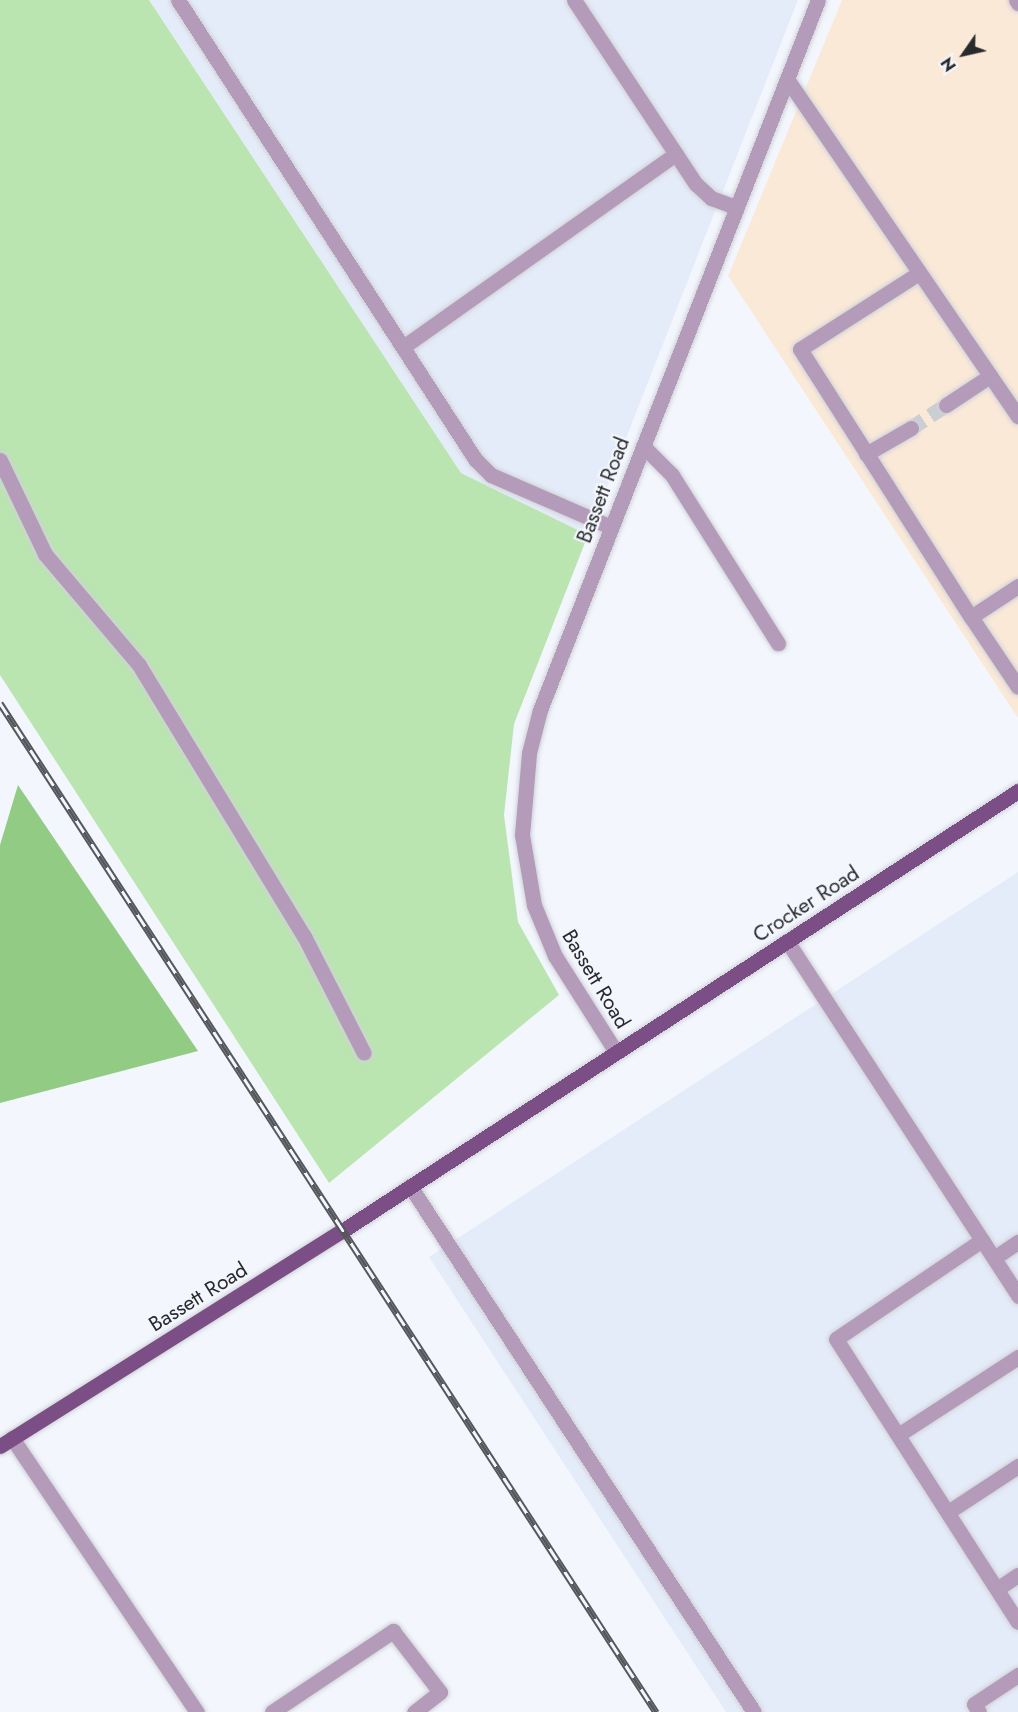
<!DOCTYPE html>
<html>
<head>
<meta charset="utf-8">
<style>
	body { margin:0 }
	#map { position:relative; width:1018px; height:1712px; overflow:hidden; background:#f3f7fd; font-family:Jost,sans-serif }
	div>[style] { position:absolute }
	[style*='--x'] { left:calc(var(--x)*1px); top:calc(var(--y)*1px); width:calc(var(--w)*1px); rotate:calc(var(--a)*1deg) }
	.commercial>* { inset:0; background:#fbe9d8 }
	.built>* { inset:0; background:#e5ecf9 }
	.green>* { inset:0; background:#bae5b0 }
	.forest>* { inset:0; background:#92cc84 }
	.minor-tunnel>* { height:15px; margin-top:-7.5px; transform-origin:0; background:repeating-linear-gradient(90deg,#cbced3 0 15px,transparent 0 23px) }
	.roads { filter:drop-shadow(0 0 2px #cfd2d7) drop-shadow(0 0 2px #cfd2d7) }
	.minor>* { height:15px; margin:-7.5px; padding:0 7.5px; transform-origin:7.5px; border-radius:7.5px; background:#b49bba }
	.major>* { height:15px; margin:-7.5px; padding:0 7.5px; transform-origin:7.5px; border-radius:7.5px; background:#7b4e85 }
	.rail>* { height:7px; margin-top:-3.5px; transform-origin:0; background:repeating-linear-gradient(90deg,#f3f7fd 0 14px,#55575a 0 28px); box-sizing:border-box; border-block:2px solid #55575a }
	span { translate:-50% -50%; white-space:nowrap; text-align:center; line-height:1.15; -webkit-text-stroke:4.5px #f3f7fd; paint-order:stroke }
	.street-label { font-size:21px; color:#292a2c }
	.north { position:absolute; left:934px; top:24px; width:60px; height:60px; -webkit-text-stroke:4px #f3f7fd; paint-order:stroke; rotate:236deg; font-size:16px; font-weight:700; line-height:24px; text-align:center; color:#292a2c }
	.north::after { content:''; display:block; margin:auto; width:21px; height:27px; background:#292a2c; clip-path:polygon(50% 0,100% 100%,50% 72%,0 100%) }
</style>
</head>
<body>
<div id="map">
	<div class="commercial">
		<i style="clip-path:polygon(842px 0,1018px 0,1018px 718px,728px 276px)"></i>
	</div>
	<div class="built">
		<i style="clip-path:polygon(149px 0,798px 0,588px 535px,461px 473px)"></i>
		<i style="clip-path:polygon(1018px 872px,1018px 1712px,726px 1712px,429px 1257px)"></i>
	</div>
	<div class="green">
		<i style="clip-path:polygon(0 0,149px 0,461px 473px,588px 535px,514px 724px,504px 815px,518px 922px,559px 995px,329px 1183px,0 675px)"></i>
	</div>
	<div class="forest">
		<i style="clip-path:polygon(18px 785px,198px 1051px,0 1103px,0 845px)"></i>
	</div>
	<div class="minor-tunnel">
		<i style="--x:911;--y:428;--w:42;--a:-33.3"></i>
	</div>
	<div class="roads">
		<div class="minor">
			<i style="--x:178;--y:0;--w:547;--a:57.09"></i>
			<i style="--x:475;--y:459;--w:23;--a:45"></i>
			<i style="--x:491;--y:475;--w:131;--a:23.4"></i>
			<i style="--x:574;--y:0;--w:221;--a:56.5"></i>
			<i style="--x:696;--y:184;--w:21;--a:43"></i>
			<i style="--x:711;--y:198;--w:27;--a:20"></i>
			<i style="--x:1016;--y:0;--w:4;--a:56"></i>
			<i style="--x:787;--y:79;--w:409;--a:55.6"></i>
			<i style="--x:919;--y:273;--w:141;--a:147.4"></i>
			<i style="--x:800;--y:349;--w:318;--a:57.5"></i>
			<i style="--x:403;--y:347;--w:334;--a:-35.3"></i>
			<i style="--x:946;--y:405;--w:53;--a:-33.4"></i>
			<i style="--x:643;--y:446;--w:41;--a:45"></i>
			<i style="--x:672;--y:475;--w:199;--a:57.8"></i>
			<i style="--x:866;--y:454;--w:52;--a:-30"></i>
			<i style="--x:0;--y:460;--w:104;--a:64.4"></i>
			<i style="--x:45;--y:554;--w:145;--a:49.7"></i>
			<i style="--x:139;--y:665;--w:317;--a:58.7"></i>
			<i style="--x:304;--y:936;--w:131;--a:62.9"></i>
			<i style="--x:1018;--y:586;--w:56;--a:146.6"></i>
			<i style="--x:971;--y:617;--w:84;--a:56.1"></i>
			<i style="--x:787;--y:941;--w:424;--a:56.9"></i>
			<i style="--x:616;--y:1052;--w:114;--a:-122.4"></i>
			<i style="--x:555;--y:956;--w:55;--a:-112.4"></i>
			<i style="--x:534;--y:905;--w:71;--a:-99.7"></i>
			<i style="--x:522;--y:835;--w:82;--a:-85.1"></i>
			<i style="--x:529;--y:753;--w:44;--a:-75.7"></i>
			<i style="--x:540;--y:710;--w:762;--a:-68.62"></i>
			<i style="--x:410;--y:1186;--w:628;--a:56.82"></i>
			<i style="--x:982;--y:1240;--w:176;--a:145.9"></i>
			<i style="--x:836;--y:1339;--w:336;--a:57.3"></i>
			<i style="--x:994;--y:1258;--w:29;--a:-34"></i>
			<i style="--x:898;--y:1435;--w:143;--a:-33"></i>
			<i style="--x:12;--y:1438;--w:331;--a:56"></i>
			<i style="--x:948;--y:1512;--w:84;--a:-33.3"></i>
			<i style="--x:997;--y:1589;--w:25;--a:-34"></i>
			<i style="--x:272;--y:1712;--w:146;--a:-33.8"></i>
			<i style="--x:393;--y:1631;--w:77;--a:52.4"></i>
			<i style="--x:440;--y:1692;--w:33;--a:142"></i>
			<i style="--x:979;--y:1712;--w:9;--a:-122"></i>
			<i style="--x:974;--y:1704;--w:53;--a:-33.4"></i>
		</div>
		<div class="major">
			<i style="--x:0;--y:1446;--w:404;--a:-32.2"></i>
			<i style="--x:342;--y:1231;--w:807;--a:-33.06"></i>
		</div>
	</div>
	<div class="rail">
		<i style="--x:0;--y:703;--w:1204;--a:56.97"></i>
	</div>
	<div class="street-label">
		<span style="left:603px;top:490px;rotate:-69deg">Bassett Road</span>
		<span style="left:806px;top:904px;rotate:-33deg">Crocker Road</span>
		<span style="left:596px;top:979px;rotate:59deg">Bassett Road</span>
		<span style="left:198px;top:1297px;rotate:-32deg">Bassett Road</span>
	</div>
	<div class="north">N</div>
</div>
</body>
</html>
